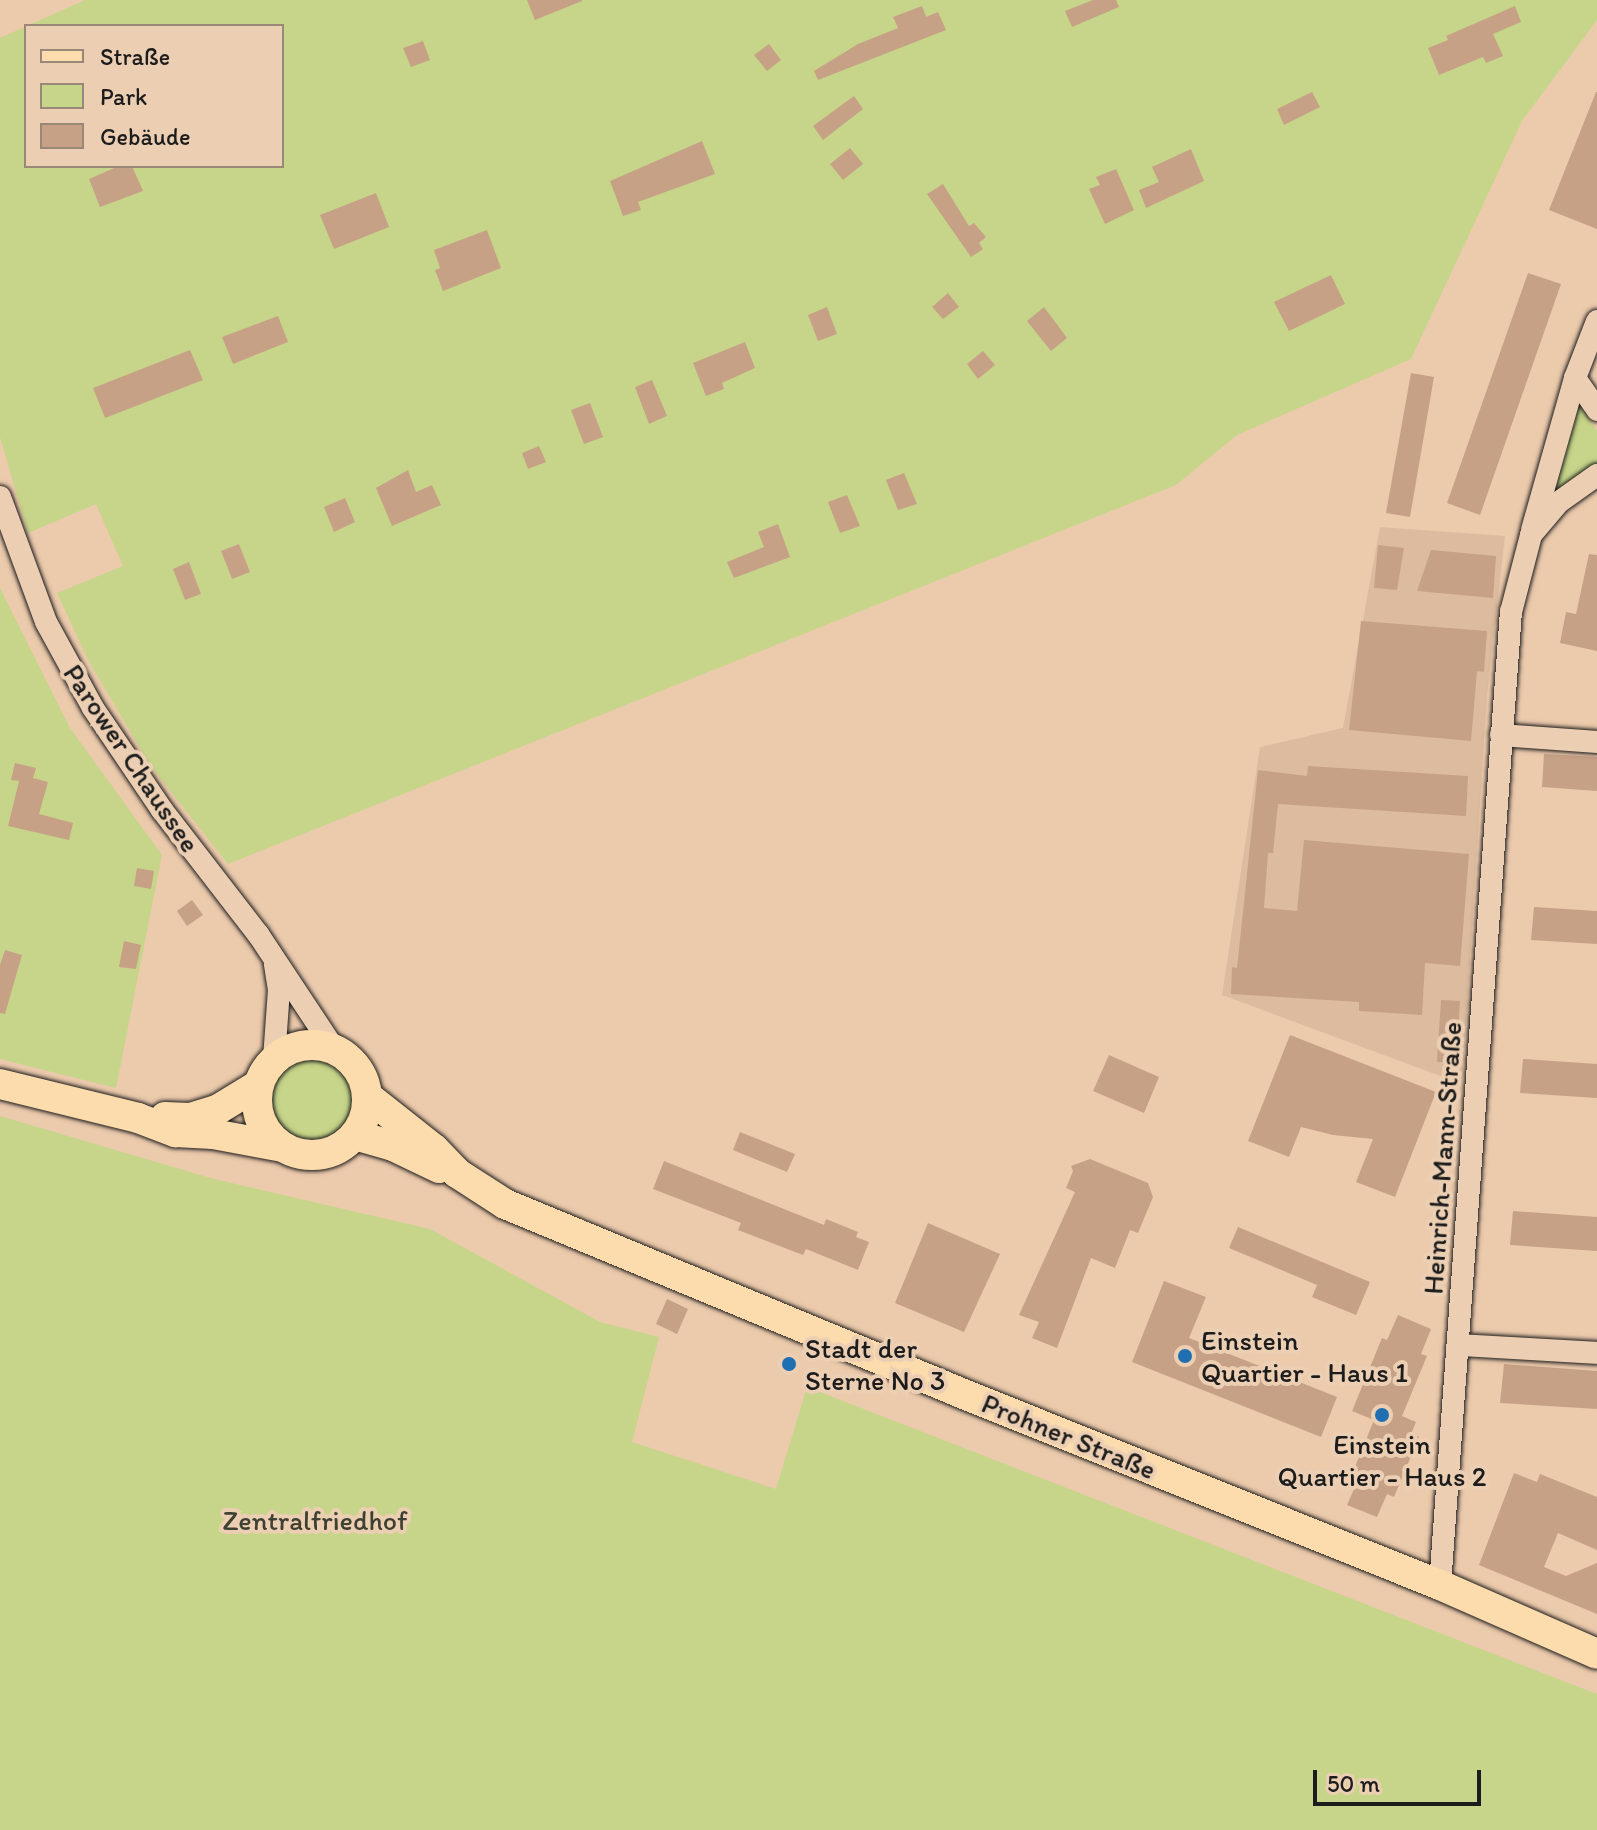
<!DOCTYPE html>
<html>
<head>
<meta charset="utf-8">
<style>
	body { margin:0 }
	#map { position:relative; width:1597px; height:1830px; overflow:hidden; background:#eccaac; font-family:Itim,sans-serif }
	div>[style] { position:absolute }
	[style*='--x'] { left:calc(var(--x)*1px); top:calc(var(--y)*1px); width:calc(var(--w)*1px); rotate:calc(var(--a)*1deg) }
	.built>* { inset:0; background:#ddbb9e }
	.green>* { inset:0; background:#c6d589 }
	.round { border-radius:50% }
	.building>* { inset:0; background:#c7a186 }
	.roads { filter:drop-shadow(0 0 2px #1c1c1c) drop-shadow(0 0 2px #1c1c1c) }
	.minor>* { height:22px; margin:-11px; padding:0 11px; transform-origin:11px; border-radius:11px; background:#eccfb3 }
	.major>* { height:30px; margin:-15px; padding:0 15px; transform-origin:15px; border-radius:15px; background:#fcdcac }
	.major>.ring { margin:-15px; padding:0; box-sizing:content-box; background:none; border:30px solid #fcdcac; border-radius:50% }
	.dots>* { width:22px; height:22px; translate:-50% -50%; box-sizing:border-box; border:4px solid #eccfb3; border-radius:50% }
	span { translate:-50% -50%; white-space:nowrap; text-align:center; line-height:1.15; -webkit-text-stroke:8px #eccfb3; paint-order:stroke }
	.street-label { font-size:28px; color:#1c1c1c }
	.poi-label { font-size:28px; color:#1c1c1c }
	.left { translate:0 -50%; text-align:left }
	.park-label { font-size:28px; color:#3e4132 }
	.legend { position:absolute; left:24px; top:24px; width:260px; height:144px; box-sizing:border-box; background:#eccfb3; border:2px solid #998777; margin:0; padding:10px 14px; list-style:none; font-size:24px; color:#1c1c1c }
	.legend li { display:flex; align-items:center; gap:16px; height:40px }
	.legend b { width:40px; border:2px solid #998777 }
	.scale { position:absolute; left:1313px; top:1770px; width:168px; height:36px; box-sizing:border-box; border:4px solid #1c1c1c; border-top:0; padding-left:10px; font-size:24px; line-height:28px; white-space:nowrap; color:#1c1c1c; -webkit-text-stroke:6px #eccfb3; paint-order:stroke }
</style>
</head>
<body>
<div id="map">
	<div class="built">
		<i style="clip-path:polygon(1380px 527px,1505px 536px,1487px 695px,1462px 1084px,1222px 995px,1260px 747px,1343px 728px)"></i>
	</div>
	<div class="green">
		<i style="clip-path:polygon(evenodd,85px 0,1597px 0,1597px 20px,1522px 121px,1411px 359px,1237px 435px,1176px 485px,228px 864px,150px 765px,89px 662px,57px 593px,123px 566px,96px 504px,28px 533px,0 437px,0 38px,85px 0,26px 26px,282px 26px,282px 166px,26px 166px,26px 26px)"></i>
		<i style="clip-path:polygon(1578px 403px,1597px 431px,1597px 466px,1546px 507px)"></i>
		<i style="clip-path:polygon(0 588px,70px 728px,162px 855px,116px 1088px,0 1059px)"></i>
		<i class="round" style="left:270px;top:1057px;width:86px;height:86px"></i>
		<i style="clip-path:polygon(0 1116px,214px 1179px,430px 1229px,600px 1322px,659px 1337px,632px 1442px,776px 1489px,807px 1387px,1597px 1694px,1597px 1830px,0 1830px)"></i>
	</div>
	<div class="building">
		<i style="clip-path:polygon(527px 0,582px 0,582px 1px,535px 20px)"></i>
		<i style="clip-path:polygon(1093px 0,1116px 0,1119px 7px,1072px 27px,1065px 11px)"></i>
		<i style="clip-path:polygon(922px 6px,926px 17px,938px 12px,946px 30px,818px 80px,814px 71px,858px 44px,898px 28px,893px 17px)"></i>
		<i style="clip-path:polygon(1515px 6px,1521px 22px,1493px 34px,1503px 56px,1486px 63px,1483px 57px,1439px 75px,1428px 48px,1448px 40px,1446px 36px)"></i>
		<i style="clip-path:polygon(423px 41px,430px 60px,411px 67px,403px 48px)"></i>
		<i style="clip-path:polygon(769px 44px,781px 60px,767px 71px,754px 55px)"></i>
		<i style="clip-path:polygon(1312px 92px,1320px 107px,1284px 125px,1277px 109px)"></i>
		<i style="clip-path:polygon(1596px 92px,1597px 92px,1597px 229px,1549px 210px)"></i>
		<i style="clip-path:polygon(854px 96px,863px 109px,823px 140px,813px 126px)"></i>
		<i style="clip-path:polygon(702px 141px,715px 174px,638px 202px,641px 210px,623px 216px,610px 181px)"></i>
		<i style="clip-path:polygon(850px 148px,863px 164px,843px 180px,830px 164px)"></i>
		<i style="clip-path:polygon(1191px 149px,1204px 181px,1146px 208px,1139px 190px,1159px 182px,1152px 167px)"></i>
		<i style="clip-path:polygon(119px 166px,132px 166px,143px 191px,100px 207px,89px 179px)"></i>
		<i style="clip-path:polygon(1116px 169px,1134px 210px,1105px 224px,1089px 189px,1100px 185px,1096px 177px)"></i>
		<i style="clip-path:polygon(943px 184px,969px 226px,974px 223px,986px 237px,979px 243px,983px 249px,971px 257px,927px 194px)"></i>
		<i style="clip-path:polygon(376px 193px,389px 227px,334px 249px,320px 215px)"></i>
		<i style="clip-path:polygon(487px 230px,501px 268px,443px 291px,435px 270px,440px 268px,434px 250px)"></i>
		<i style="clip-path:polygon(1528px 273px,1561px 284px,1480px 515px,1447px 503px)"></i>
		<i style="clip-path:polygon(1331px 275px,1345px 304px,1289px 331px,1274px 302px)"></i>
		<i style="clip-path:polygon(948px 293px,959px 307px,943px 319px,932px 307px)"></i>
		<i style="clip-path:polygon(827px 307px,837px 334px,818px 341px,808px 315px)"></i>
		<i style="clip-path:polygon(1044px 307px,1067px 338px,1051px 351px,1027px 321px)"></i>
		<i style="clip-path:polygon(278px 316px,288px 342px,233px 364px,222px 337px)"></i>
		<i style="clip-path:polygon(745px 342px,755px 368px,722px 383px,724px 389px,706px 396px,693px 363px)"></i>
		<i style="clip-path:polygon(190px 350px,203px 380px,105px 418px,93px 388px)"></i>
		<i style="clip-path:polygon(983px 351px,995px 365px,978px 379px,967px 364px)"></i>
		<i style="clip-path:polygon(1411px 373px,1434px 377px,1410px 517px,1386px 513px)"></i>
		<i style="clip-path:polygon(652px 380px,667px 416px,649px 424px,635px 387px)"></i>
		<i style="clip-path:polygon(590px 403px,603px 437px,584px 444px,571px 410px)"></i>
		<i style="clip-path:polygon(539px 446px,546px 462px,528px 469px,522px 453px)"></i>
		<i style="clip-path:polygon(408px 470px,416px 492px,432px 485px,441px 505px,392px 526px,376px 488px)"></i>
		<i style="clip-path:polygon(904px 473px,917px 504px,898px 510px,886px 480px)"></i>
		<i style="clip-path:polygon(847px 495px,860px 526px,840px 533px,828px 502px)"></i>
		<i style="clip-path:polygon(345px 498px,355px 522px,334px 532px,324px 507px)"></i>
		<i style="clip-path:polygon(778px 524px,790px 557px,734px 578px,727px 562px,764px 547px,758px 532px)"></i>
		<i style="clip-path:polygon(239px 544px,250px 572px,232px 579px,221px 551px)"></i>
		<i style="clip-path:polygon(1378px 545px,1404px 548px,1397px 590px,1374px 588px)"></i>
		<i style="clip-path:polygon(1431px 550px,1496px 556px,1493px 598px,1417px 591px)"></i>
		<i style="clip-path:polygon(1589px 554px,1597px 555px,1597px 651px,1560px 643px,1566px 612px,1576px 614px)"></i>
		<i style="clip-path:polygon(189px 562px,201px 594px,185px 600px,173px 569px)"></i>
		<i style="clip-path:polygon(1361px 621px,1487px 631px,1484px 672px,1477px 671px,1471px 741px,1349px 730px)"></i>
		<i style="clip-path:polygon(1544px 754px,1597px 757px,1597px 791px,1542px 787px)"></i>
		<i style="clip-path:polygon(15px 763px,36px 768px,33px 778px,48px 782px,39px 814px,73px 823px,69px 840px,8px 826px,19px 781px,11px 780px)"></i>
		<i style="clip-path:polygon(1308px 766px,1468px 776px,1466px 816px,1278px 804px,1273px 853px,1268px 853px,1264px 908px,1297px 911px,1304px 840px,1469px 854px,1460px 966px,1425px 963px,1422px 1015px,1359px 1011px,1359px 1002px,1231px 994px,1232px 967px,1237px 968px,1258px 770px,1307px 776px)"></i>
		<i style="clip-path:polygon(137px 868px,154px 871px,151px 889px,134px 886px)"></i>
		<i style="clip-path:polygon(192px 900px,203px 915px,187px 926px,177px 911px)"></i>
		<i style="clip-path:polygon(1534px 907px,1597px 911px,1597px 944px,1531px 940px)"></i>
		<i style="clip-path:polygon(124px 941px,141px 945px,136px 969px,119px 967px)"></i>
		<i style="clip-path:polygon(5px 950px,22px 955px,5px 1014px,0 1013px,0 965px)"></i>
		<i style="clip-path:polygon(1441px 1000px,1460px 1001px,1456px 1063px,1437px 1062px)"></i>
		<i style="clip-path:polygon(1290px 1035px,1436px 1092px,1395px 1197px,1356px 1182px,1373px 1139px,1333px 1135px,1301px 1127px,1289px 1157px,1248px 1141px)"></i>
		<i style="clip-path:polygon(1109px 1055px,1159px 1077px,1144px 1113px,1093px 1091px)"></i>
		<i style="clip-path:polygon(1523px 1059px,1597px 1064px,1597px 1098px,1520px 1093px)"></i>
		<i style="clip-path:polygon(740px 1132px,795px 1154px,787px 1172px,733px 1150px)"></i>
		<i style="clip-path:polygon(1090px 1159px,1148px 1183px,1153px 1197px,1138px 1233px,1130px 1230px,1115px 1268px,1091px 1258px,1057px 1348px,1032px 1338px,1039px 1322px,1019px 1315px,1075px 1192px,1066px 1188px,1073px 1171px,1071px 1166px)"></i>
		<i style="clip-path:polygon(664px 1161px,824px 1225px,826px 1219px,858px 1232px,856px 1237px,869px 1242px,858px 1270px,806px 1249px,803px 1255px,738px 1230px,741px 1223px,653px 1189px)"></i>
		<i style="clip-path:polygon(1513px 1211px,1597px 1217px,1597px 1251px,1510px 1245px)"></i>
		<i style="clip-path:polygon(928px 1223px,1000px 1254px,964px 1332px,895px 1303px)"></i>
		<i style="clip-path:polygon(1238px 1227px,1370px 1282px,1356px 1315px,1312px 1297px,1317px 1285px,1229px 1248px)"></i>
		<i style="clip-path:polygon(1164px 1281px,1206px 1297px,1189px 1338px,1337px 1397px,1321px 1437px,1132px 1362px)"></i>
		<i style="clip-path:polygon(667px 1299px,688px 1309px,677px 1334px,656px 1324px)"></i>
		<i style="clip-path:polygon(1398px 1315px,1431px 1329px,1421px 1354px,1427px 1356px,1402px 1416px,1416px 1422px,1411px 1434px,1419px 1437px,1394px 1497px,1387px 1494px,1377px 1517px,1347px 1505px,1357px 1482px,1350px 1479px,1374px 1420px,1352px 1411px,1382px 1338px,1387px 1340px)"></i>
		<i style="clip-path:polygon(1504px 1364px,1597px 1371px,1597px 1409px,1500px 1403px)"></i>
		<i style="clip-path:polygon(1514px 1473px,1537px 1482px,1540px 1474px,1597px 1497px,1597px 1550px,1558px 1533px,1544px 1567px,1566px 1576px,1597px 1563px,1597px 1614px,1479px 1565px)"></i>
	</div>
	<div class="roads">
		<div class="minor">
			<i style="--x:1575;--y:378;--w:39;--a:55"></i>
			<i style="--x:0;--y:497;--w:133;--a:69.8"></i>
			<i style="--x:46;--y:622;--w:98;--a:61.3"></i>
			<i style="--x:93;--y:708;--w:123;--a:55.9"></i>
			<i style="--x:162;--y:810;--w:157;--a:52.3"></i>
			<i style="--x:258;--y:934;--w:138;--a:56.5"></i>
			<i style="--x:1532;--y:530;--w:158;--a:-74.2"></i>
			<i style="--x:1575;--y:378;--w:61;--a:-68.9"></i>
			<i style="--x:1501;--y:735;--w:96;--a:4.2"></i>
			<i style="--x:274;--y:1059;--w:69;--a:-85.9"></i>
			<i style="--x:279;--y:990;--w:26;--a:-99"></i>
			<i style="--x:1460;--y:1345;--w:137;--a:3.3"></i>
			<i style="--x:1440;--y:1585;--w:976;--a:-85.83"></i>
			<i style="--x:1511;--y:612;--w:80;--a:-75.4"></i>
			<i style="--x:1531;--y:535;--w:43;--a:-49.7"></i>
			<i style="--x:1559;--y:502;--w:47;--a:-35.4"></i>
		</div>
		<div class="major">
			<i class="ring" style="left:257px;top:1045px;width:80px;height:80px"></i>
			<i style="--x:0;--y:1084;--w:142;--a:13.8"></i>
			<i style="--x:138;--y:1118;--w:40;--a:21"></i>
			<i style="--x:175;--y:1132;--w:38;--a:3"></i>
			<i style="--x:213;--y:1134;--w:71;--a:10.5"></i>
			<i style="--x:367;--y:1096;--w:85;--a:38.3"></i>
			<i style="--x:434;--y:1149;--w:33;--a:46"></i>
			<i style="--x:457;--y:1173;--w:57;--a:32.9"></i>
			<i style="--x:505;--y:1204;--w:494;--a:22.5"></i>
			<i style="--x:961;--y:1393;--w:516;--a:21.84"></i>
			<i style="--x:1440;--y:1585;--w:171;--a:23.7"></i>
			<i style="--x:165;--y:1117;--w:25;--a:2"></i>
			<i style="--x:190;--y:1118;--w:28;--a:-17"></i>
			<i style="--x:217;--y:1110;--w:48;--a:-31.4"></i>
			<i style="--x:355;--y:1135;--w:40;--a:16"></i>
			<i style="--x:393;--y:1146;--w:51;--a:25.6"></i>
		</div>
	</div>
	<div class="dots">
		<i style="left:1185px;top:1356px;background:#1f6fb2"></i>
		<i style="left:789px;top:1364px;background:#1f6fb2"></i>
		<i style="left:1382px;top:1415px;background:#1f6fb2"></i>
	</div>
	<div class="street-label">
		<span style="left:132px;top:758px;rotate:56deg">Parower Chaussee</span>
		<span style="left:1442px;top:1158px;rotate:-86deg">Heinrich-Mann-Straße</span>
		<span style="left:1069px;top:1436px;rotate:22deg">Prohner Straße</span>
	</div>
	<div class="poi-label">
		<span class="left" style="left:1201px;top:1356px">Einstein<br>Quartier - Haus 1</span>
		<span class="left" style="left:805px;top:1364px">Stadt der<br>Sterne No 3</span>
		<span style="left:1382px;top:1460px">Einstein<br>Quartier - Haus 2</span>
	</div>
	<div class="park-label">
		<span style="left:315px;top:1520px">Zentralfriedhof</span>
	</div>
	<ul class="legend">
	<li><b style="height:10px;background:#fcdcac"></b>Straße</li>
	<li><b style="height:22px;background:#c6d589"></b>Park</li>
	<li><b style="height:22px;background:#c7a186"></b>Gebäude</li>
	</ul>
	<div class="scale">50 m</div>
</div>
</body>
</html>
